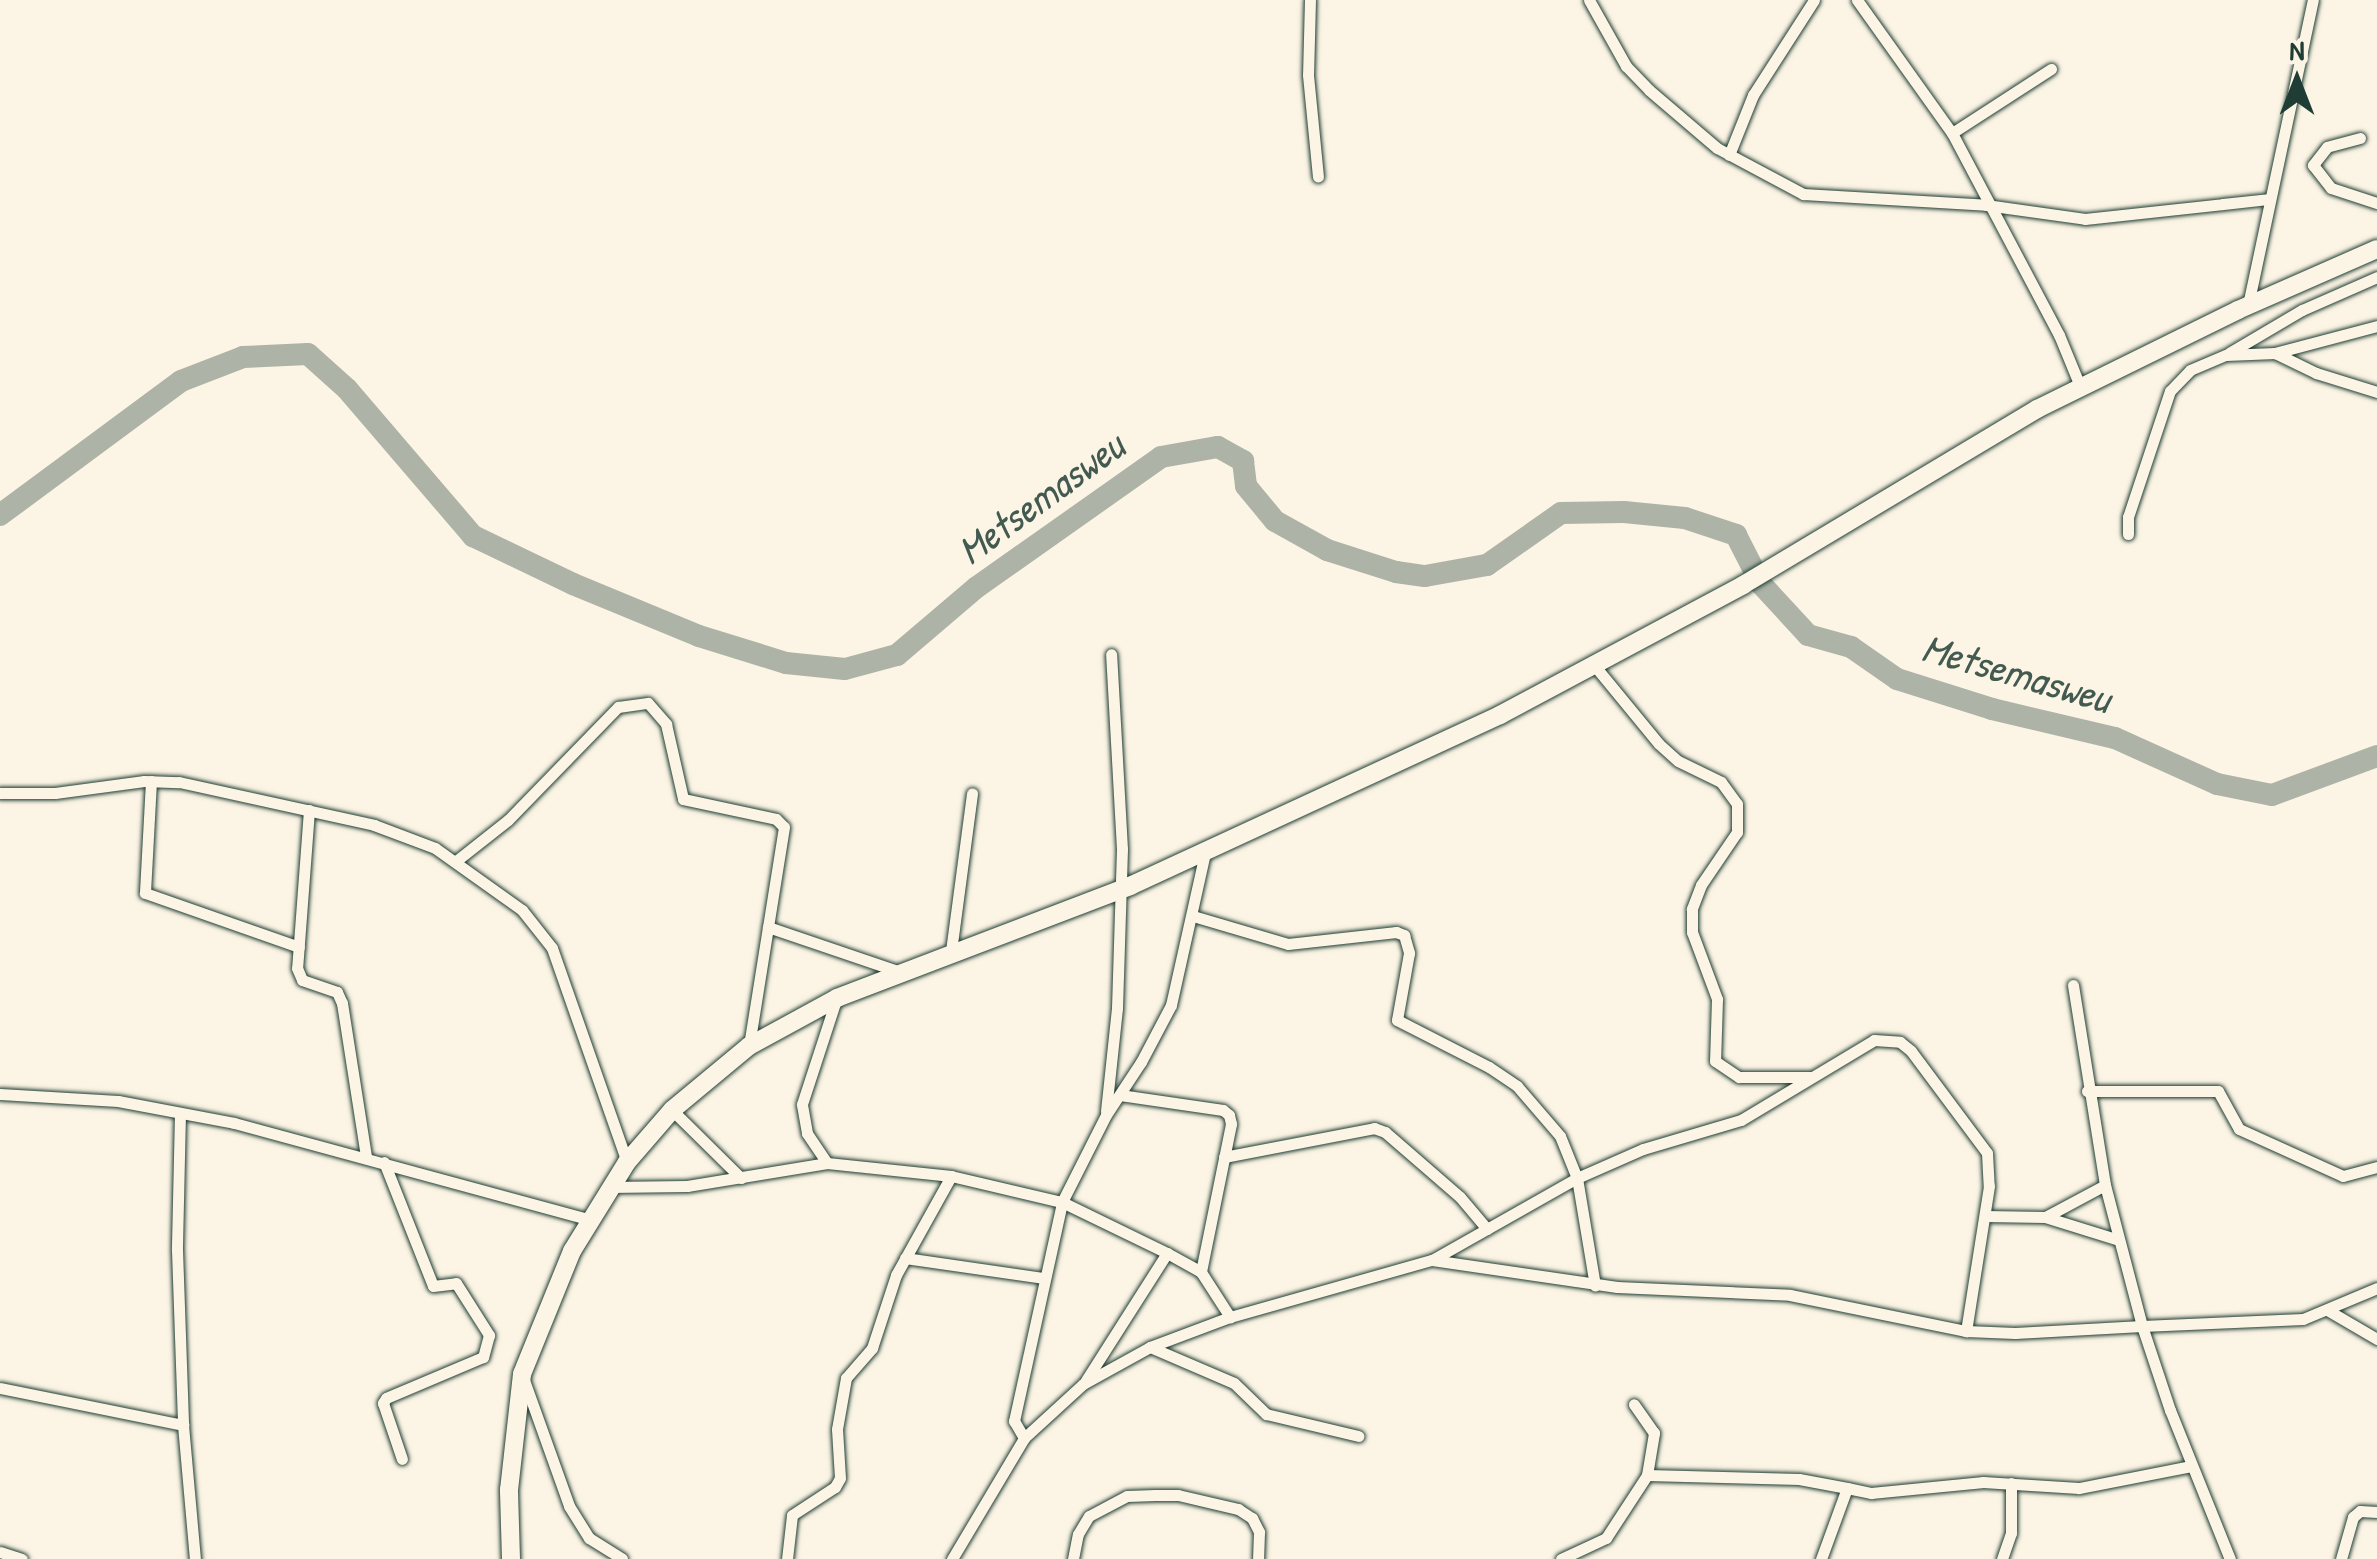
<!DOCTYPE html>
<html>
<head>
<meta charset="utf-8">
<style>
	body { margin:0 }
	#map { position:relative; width:2377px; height:1559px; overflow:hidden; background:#fcf5e5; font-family:"Patrick Hand",sans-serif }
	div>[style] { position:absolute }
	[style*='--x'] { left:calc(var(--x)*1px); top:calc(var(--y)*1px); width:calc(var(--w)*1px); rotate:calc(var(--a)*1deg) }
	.river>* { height:22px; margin:-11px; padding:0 11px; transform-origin:11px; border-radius:11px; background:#aeb3a7 }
	.roads { filter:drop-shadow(0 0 2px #1f3d34) drop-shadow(0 0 2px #1f3d34) }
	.street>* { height:11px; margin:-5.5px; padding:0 5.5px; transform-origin:5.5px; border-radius:5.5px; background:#fcf5e5 }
	.secondary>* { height:18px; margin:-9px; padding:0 9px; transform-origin:9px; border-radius:9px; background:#fcf5e5 }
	span { translate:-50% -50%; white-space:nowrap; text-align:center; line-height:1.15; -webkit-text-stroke:8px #fcf5e5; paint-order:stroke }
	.water-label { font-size:40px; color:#435a51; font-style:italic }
	.north { position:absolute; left:2247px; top:30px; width:100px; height:100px; -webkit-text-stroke:8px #fcf5e5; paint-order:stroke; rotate:0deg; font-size:28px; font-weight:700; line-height:40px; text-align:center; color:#1f3d34 }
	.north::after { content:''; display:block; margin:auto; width:35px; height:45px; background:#1f3d34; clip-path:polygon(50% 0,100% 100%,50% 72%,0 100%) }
</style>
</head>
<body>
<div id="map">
	<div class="river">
		<i style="--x:0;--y:515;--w:225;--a:-36.5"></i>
		<i style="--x:181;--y:381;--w:66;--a:-21.2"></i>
		<i style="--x:243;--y:357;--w:65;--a:-2.6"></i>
		<i style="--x:308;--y:354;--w:52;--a:41.9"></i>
		<i style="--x:347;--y:389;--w:194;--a:49.4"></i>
		<i style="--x:473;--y:536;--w:111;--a:25.6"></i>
		<i style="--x:573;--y:584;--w:136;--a:22.4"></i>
		<i style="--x:699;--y:636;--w:91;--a:17.2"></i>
		<i style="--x:786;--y:663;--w:59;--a:5.8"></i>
		<i style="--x:845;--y:669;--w:54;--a:-15.1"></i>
		<i style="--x:897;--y:655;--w:105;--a:-40.4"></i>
		<i style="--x:977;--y:587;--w:225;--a:-35.2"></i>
		<i style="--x:1161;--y:457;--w:58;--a:-10"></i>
		<i style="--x:1218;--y:447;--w:29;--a:29"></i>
		<i style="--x:1243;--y:461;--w:25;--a:83"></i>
		<i style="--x:1246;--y:486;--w:45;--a:50.4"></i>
		<i style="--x:1275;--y:521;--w:60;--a:29.1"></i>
		<i style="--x:1327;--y:550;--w:72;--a:17.7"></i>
		<i style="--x:1396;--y:572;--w:29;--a:8"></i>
		<i style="--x:1425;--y:576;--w:63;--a:-10.1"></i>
		<i style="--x:1487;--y:565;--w:90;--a:-35.1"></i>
		<i style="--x:1561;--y:513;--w:63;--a:-0.9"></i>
		<i style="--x:1624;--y:512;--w:61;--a:5.6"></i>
		<i style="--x:1685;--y:518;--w:54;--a:18.4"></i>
		<i style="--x:1736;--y:535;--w:55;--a:63"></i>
		<i style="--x:1761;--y:584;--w:69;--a:47.3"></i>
		<i style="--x:1808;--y:635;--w:45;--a:15.6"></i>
		<i style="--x:1851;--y:647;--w:56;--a:34.8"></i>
		<i style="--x:1897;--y:679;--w:100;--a:17.5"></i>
		<i style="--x:1992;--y:709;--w:126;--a:13.3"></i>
		<i style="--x:2115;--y:738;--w:112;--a:24.3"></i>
		<i style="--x:2217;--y:784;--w:56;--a:11.3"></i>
		<i style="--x:2272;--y:795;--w:112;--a:-20.4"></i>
	</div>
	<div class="roads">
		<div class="street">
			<i style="--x:1310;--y:0;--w:75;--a:91.5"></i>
			<i style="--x:1308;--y:75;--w:102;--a:84.4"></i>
			<i style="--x:1589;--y:0;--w:76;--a:60.7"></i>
			<i style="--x:1626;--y:66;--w:33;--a:46"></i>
			<i style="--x:1649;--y:90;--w:89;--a:40.5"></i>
			<i style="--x:1717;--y:148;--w:98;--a:28.1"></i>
			<i style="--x:1803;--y:194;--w:183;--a:3.4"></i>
			<i style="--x:1986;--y:205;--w:100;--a:8"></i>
			<i style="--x:2085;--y:219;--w:184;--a:-6.2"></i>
			<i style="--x:1857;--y:0;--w:163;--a:54.5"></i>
			<i style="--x:1952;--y:133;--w:229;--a:62.1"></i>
			<i style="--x:2059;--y:335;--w:55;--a:67.6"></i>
			<i style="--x:1952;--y:133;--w:118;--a:-32.9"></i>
			<i style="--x:2360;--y:138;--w:34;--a:165"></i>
			<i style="--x:2327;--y:147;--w:23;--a:128"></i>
			<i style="--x:2313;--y:165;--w:29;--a:52"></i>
			<i style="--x:2331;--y:188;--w:48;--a:18.1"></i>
			<i style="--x:1729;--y:155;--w:65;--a:-68.2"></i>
			<i style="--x:1753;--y:95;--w:113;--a:-57.3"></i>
			<i style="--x:2248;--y:305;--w:312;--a:-78"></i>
			<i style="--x:2229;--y:353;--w:85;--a:-30.5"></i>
			<i style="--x:2302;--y:310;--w:82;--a:-23.7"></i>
			<i style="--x:2275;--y:353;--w:46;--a:26"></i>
			<i style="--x:2316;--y:373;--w:64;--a:17.3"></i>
			<i style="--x:2128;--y:534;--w:17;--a:-90"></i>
			<i style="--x:2128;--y:517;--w:133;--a:-71.6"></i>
			<i style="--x:2170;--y:391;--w:29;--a:-46"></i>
			<i style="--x:2190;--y:370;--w:39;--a:-23"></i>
			<i style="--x:2226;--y:355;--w:49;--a:-2.3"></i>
			<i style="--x:2275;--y:353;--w:106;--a:-14.8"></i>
			<i style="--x:1594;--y:665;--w:102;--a:50.6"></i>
			<i style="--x:1659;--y:744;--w:25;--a:42"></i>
			<i style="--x:1678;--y:761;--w:48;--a:26"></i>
			<i style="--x:1721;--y:782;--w:27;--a:54"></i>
			<i style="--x:1737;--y:804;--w:28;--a:90"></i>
			<i style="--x:1737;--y:832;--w:64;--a:124.2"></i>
			<i style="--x:1701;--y:885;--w:26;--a:111"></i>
			<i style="--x:1692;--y:909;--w:23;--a:90"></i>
			<i style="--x:1692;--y:932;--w:72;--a:69.5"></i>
			<i style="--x:1717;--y:999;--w:62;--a:91.8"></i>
			<i style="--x:1715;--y:1061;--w:29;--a:34"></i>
			<i style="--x:1739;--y:1077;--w:72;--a:0"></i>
			<i style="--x:151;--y:781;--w:112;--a:93.1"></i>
			<i style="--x:145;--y:893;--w:163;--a:19.3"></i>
			<i style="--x:0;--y:793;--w:55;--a:0"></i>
			<i style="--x:55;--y:793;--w:90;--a:-7.7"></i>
			<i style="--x:144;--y:781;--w:35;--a:2"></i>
			<i style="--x:179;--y:782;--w:200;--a:12.4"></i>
			<i style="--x:374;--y:825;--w:65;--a:20.7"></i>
			<i style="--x:435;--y:848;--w:107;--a:35.5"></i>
			<i style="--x:522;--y:910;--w:48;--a:51.7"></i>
			<i style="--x:552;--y:948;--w:227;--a:70.7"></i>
			<i style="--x:309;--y:810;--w:158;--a:94.3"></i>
			<i style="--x:297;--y:968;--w:13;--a:67"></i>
			<i style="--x:302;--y:980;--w:37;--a:19"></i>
			<i style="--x:337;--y:992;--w:12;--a:66"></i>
			<i style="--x:342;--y:1003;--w:156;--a:81.1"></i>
			<i style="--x:456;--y:861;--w:66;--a:-38.3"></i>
			<i style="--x:508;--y:820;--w:158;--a:-45.8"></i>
			<i style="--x:618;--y:707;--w:30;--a:-8"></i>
			<i style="--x:648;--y:703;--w:28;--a:49"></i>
			<i style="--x:666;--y:724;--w:77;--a:77.2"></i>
			<i style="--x:683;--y:799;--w:95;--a:12.1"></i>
			<i style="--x:776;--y:819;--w:11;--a:45"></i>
			<i style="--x:784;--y:827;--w:222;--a:99.1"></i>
			<i style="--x:1193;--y:916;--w:99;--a:16.4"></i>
			<i style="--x:1288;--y:944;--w:109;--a:-6.3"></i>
			<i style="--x:1396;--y:932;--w:9;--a:21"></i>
			<i style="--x:1404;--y:935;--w:19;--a:74"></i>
			<i style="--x:1409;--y:953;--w:68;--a:100.2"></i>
			<i style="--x:1397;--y:1020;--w:103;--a:27.1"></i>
			<i style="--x:1489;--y:1067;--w:34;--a:34"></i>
			<i style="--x:1517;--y:1086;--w:66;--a:49.3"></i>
			<i style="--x:1560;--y:1136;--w:45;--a:68"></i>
			<i style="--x:1577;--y:1178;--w:72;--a:-23.7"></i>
			<i style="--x:1643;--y:1149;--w:102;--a:-16.5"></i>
			<i style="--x:1741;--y:1120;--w:155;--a:-31"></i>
			<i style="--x:1874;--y:1040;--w:26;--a:4"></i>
			<i style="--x:1900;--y:1042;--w:14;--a:39"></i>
			<i style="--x:1911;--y:1051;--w:127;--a:53.3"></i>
			<i style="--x:1987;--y:1153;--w:33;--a:87"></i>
			<i style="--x:1989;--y:1186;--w:147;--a:99"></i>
			<i style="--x:768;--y:927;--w:139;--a:18.8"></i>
			<i style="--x:951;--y:951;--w:159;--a:-82.4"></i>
			<i style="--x:2073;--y:985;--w:203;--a:80.9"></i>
			<i style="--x:2105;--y:1185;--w:146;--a:75.3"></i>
			<i style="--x:2142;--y:1326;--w:161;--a:-2.5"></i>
			<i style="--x:2303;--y:1319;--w:80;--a:-22.7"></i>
			<i style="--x:2087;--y:1091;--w:131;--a:0"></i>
			<i style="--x:2218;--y:1091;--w:43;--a:61.1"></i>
			<i style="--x:2239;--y:1129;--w:114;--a:24.3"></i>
			<i style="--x:2343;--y:1176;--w:35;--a:-15"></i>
			<i style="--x:0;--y:1094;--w:118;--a:3.4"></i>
			<i style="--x:118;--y:1101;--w:118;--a:10.7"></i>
			<i style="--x:234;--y:1123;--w:367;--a:15.2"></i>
			<i style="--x:1120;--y:1095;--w:104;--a:8.3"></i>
			<i style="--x:1223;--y:1110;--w:8;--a:40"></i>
			<i style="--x:1229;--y:1115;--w:9;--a:77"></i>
			<i style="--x:1231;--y:1124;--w:151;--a:101.5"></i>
			<i style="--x:672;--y:1110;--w:97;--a:44.6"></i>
			<i style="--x:1106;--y:1111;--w:104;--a:-83.9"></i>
			<i style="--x:1117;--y:1008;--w:159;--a:-88.2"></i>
			<i style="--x:1122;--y:849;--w:195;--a:-93.2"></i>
			<i style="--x:180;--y:1113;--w:137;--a:91.3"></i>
			<i style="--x:177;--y:1250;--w:175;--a:88"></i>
			<i style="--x:183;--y:1425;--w:135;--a:84.9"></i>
			<i style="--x:1224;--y:1157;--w:153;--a:-10.9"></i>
			<i style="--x:1374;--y:1128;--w:12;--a:20"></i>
			<i style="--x:1385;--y:1132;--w:99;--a:40.9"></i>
			<i style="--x:1460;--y:1197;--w:42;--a:49.8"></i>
			<i style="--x:384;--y:1162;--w:133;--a:68.4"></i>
			<i style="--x:433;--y:1286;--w:23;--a:-7"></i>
			<i style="--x:456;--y:1283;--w:62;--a:57.6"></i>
			<i style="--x:489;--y:1335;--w:23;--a:105"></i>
			<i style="--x:483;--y:1357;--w:105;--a:157.1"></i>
			<i style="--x:386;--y:1398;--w:6;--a:121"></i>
			<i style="--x:383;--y:1403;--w:59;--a:71.3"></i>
			<i style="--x:827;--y:1163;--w:36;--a:-124"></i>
			<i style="--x:807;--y:1133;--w:29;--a:-100"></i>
			<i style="--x:802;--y:1104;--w:109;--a:-71.9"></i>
			<i style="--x:2105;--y:1185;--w:68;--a:151.9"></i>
			<i style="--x:2045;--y:1217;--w:74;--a:17.2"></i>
			<i style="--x:609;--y:1187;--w:78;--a:-0.7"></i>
			<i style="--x:687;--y:1186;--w:142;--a:-9.3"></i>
			<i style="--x:827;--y:1163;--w:125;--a:6"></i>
			<i style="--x:951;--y:1176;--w:114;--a:13.2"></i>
			<i style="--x:1062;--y:1202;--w:117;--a:25.9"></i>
			<i style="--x:1167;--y:1253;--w:151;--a:122.5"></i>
			<i style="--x:1985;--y:1216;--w:60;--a:1"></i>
			<i style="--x:1167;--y:1253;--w:39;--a:29"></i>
			<i style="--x:1201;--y:1272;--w:54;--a:57.2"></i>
			<i style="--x:905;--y:1258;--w:139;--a:8.2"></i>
			<i style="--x:1432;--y:1260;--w:167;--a:-29.5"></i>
			<i style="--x:1577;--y:1178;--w:109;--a:80.5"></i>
			<i style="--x:2329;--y:1311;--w:56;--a:30.3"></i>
			<i style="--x:1150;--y:1347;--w:91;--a:23.2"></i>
			<i style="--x:1234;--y:1383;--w:45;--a:44.1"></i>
			<i style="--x:1266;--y:1414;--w:95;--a:13.4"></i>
			<i style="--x:524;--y:1380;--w:134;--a:70.3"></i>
			<i style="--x:569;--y:1506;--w:38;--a:58"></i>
			<i style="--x:589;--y:1538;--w:39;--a:32"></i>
			<i style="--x:0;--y:1388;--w:187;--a:11.4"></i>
			<i style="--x:1024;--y:1438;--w:20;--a:-120"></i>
			<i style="--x:1014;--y:1421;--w:224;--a:-77.6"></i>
			<i style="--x:1062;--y:1202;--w:97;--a:-63.2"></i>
			<i style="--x:1106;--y:1115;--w:64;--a:-56.6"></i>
			<i style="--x:1141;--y:1062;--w:64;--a:-62.2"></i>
			<i style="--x:1171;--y:1005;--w:156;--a:-77.4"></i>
			<i style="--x:1647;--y:1475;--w:152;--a:1.5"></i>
			<i style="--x:1799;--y:1479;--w:49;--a:10.6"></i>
			<i style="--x:1847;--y:1488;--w:76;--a:110.1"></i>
			<i style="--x:1847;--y:1488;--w:25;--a:12"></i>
			<i style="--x:1871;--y:1493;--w:113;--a:-5.6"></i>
			<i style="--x:1983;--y:1482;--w:96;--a:3.6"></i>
			<i style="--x:2079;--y:1488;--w:114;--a:-11.1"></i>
			<i style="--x:0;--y:1552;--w:23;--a:18"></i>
			<i style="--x:787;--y:1559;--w:44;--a:-83.5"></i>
			<i style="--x:792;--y:1515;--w:51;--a:-33.1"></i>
			<i style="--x:835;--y:1487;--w:10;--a:-61"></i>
			<i style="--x:840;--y:1478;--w:49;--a:-93.5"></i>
			<i style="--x:837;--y:1429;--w:52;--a:-80"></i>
			<i style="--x:846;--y:1378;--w:40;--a:-49"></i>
			<i style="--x:872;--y:1348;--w:77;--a:-71.8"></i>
			<i style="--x:896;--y:1275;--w:113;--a:-60.9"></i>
			<i style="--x:952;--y:1559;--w:141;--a:-59.2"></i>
			<i style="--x:1024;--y:1438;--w:80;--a:-42.5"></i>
			<i style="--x:1083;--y:1384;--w:77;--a:-28.9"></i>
			<i style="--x:1150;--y:1347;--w:85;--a:-20.6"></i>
			<i style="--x:1230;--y:1317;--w:210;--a:-15.8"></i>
			<i style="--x:1432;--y:1260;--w:187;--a:8.3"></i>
			<i style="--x:1617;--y:1287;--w:173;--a:2.6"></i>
			<i style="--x:1790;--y:1295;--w:180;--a:11.6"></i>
			<i style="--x:1966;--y:1331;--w:49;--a:2.3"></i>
			<i style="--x:2015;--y:1333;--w:127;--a:-3.2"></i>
			<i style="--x:2142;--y:1326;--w:89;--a:71.6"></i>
			<i style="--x:2170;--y:1410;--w:161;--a:68.1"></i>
			<i style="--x:1073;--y:1559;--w:25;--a:-79"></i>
			<i style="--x:1078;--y:1534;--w:21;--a:-59"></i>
			<i style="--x:1089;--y:1516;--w:43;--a:-27.8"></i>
			<i style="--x:1127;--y:1496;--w:28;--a:-2"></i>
			<i style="--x:1155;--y:1495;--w:23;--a:0"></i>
			<i style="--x:1178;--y:1495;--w:62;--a:13.1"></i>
			<i style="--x:1238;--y:1509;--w:17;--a:33"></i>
			<i style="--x:1252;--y:1518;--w:16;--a:63"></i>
			<i style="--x:1259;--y:1532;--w:27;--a:92"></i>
			<i style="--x:1561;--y:1559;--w:50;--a:-25"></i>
			<i style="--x:1606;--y:1538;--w:75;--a:-56.9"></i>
			<i style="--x:1647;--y:1475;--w:43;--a:-80.5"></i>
			<i style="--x:1654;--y:1433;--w:35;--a:-125"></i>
			<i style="--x:2002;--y:1559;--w:28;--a:-71"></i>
			<i style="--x:2011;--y:1533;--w:50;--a:-90"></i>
			<i style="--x:2341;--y:1559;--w:44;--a:-74.1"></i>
			<i style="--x:2353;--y:1517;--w:9;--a:-41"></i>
			<i style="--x:2360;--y:1511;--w:17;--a:3"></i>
		</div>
		<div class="secondary">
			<i style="--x:511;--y:1559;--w:69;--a:-91.7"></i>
			<i style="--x:509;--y:1490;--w:117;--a:-83.6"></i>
			<i style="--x:522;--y:1374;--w:133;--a:-67.9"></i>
			<i style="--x:572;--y:1251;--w:105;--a:-58.3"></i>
			<i style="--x:627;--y:1162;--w:69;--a:-49.1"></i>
			<i style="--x:672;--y:1110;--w:100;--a:-39.7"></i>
			<i style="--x:749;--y:1046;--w:100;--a:-28.6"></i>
			<i style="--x:837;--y:998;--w:314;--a:-20.9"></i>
			<i style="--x:1130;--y:886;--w:408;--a:-24.8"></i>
			<i style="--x:1500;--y:715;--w:276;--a:-28.1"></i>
			<i style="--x:1743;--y:585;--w:343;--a:-30.9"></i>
			<i style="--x:2037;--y:409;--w:224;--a:-26.2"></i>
			<i style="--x:2238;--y:310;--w:152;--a:-23.7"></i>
		</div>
	</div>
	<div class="water-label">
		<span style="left:1040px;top:497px;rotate:-36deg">Metsemasweu</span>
		<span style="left:2017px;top:672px;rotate:16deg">Metsemasweu</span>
	</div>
	<div class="north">N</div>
</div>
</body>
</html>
